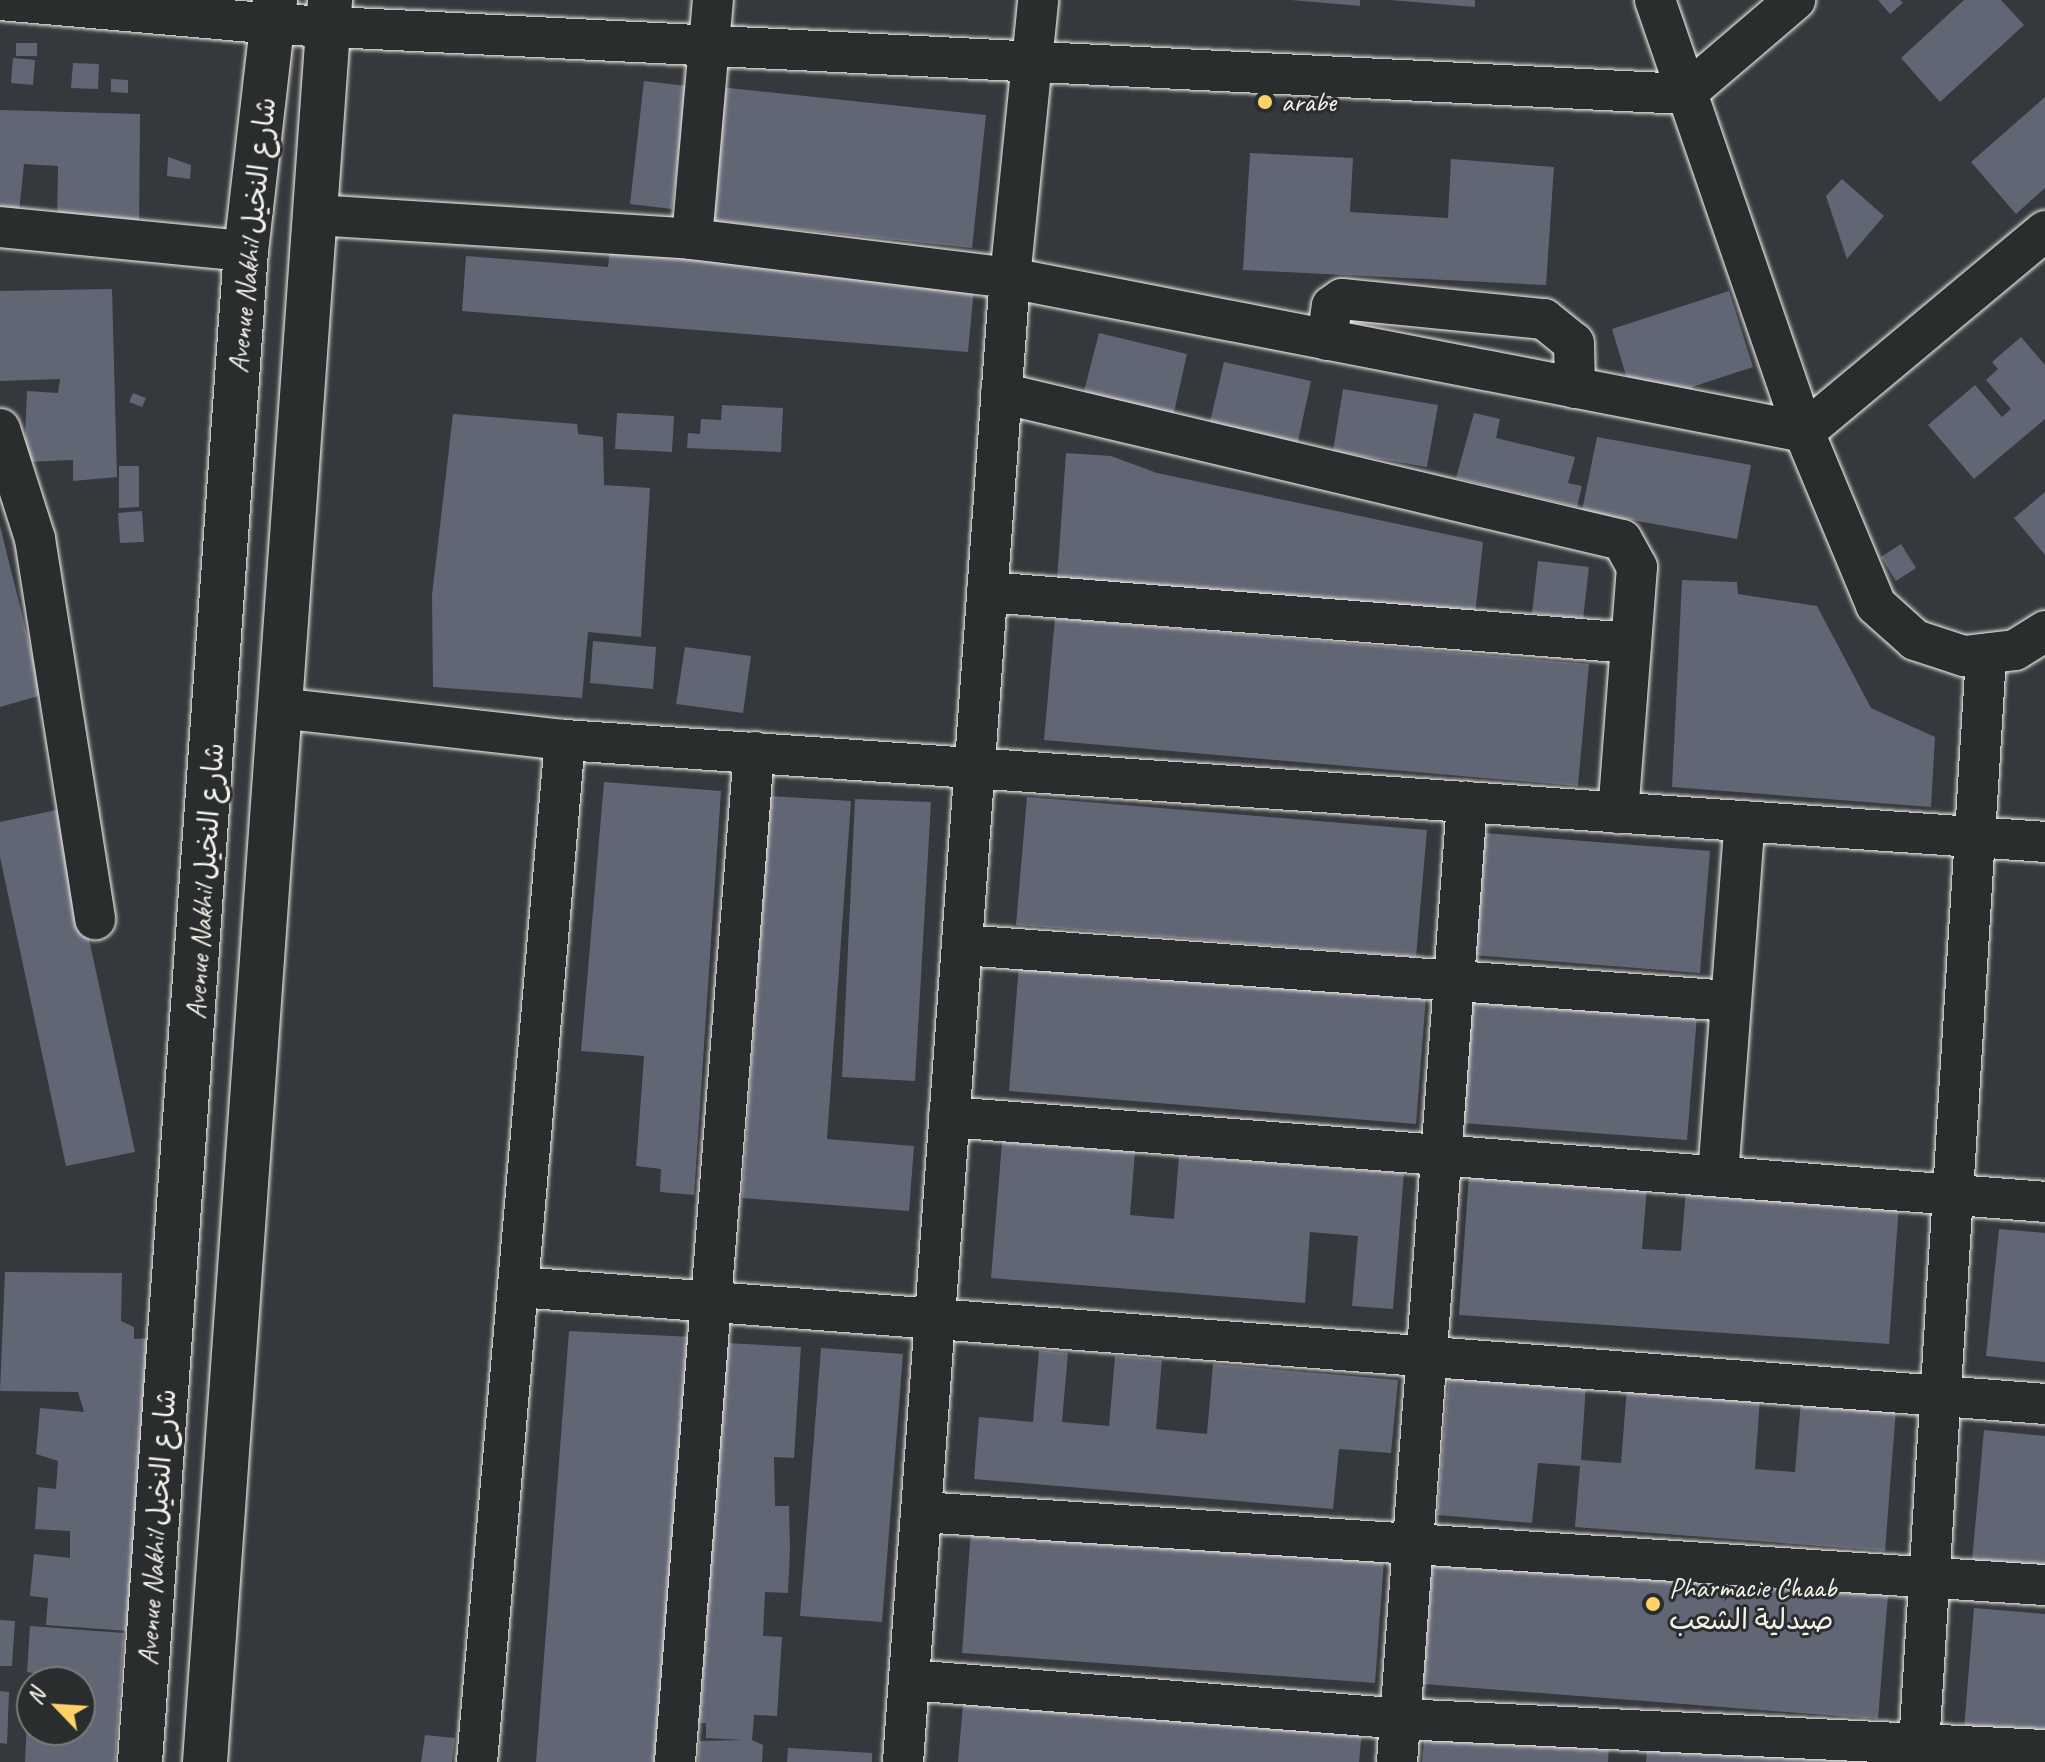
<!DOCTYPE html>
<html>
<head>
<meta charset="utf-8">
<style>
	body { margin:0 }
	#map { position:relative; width:2045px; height:1762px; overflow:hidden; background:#35383c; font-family:Caveat,"Playpen Sans Arabic",sans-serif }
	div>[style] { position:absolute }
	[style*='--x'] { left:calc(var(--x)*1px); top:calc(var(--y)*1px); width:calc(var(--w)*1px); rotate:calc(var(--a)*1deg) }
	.building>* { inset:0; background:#616675 }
	.roads { filter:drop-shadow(0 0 2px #f4f1e8) drop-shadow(0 0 2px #f4f1e8) }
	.minor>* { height:40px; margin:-20px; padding:0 20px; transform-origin:20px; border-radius:20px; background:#2a2d2e }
	.tertiary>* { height:44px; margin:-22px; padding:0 22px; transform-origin:22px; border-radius:22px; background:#2a2d2e }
	.dots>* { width:22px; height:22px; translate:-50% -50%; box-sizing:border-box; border:4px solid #2a2d2e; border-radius:50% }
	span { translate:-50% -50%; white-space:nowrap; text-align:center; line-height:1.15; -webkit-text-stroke:6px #2a2d2e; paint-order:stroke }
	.poi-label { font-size:28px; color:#f4f1e8 }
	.left { translate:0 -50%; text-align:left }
	.street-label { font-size:28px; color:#f4f1e8 }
	.north { position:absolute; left:16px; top:1666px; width:80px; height:80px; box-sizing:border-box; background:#2a2d2e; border:2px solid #7b7b78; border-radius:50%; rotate:295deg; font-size:22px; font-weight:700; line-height:32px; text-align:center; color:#f4f1e8 }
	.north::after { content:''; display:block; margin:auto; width:28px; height:36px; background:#ffd166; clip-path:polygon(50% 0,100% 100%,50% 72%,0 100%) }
</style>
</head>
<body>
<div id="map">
	<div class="building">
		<i style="clip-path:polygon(1291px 0,1360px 0,1360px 6px)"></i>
		<i style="clip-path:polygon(1390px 0,1475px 0,1475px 7px)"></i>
		<i style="clip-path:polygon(1878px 0,1900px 0,1903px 3px,1890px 14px)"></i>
		<i style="clip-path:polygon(1964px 0,2001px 0,2024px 25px,1940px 102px,1901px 58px)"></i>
		<i style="clip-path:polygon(16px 43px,37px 43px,37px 56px,16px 56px)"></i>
		<i style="clip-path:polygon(13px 58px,35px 60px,33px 85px,11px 83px)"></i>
		<i style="clip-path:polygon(73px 63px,99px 64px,98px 89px,71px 88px)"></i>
		<i style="clip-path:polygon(111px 79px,128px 80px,128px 93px,111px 92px)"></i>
		<i style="clip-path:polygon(644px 81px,687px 86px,672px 209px,630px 204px)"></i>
		<i style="clip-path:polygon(719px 87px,986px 115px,972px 248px,705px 220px)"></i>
		<i style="clip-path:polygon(2045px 97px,2045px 188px,2016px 214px,1971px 162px)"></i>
		<i style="clip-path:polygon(0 110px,140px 114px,139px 227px,57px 226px,58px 166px,24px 164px,18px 222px,0 221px)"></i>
		<i style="clip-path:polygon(1250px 153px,1353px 158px,1350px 212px,1448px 218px,1451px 159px,1554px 167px,1546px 285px,1243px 270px)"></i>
		<i style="clip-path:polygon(168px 157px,191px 165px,190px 179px,167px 176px)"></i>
		<i style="clip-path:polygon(1842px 179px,1884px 216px,1847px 259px,1826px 196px)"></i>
		<i style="clip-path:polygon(610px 249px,975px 278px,968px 352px,462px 311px,466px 256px,608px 267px)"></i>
		<i style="clip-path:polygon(112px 289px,117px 477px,73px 481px,73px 460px,24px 462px,27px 391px,58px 393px,60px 379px,0 381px,0 291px)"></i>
		<i style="clip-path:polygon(1729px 291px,1753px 367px,1692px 387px,1699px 406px,1630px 389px,1612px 329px)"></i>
		<i style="clip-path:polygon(1099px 333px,1187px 354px,1172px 421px,1082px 399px)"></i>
		<i style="clip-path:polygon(2021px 337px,2045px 365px,2045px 419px,1974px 479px,1928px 425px,1975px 385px,2002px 417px,2011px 409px,1986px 380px,1998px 369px,1992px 362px)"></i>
		<i style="clip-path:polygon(1224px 362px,1311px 381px,1297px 446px,1209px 426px)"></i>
		<i style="clip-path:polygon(1343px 389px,1438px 405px,1427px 467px,1333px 451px)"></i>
		<i style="clip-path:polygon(133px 393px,146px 398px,142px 407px,129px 402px)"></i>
		<i style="clip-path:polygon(722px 405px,783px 408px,781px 452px,687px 448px,688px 433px,700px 434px,701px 419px,721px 420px)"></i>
		<i style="clip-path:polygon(617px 413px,674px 416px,672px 452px,615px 449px)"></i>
		<i style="clip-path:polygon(1474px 413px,1500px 419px,1496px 438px,1575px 457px,1568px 483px,1582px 486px,1577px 507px,1456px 478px)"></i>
		<i style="clip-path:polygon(453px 414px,577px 424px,578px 434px,603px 437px,604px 485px,650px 488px,641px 637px,588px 632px,582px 698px,433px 687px,432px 595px)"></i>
		<i style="clip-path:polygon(1597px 437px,1751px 465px,1737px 539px,1582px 511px)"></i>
		<i style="clip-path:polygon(1066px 453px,1111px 456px,1157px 473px,1483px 542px,1475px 615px,1057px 581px)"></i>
		<i style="clip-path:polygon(119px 466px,139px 466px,139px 507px,119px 508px)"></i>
		<i style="clip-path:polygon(2045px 492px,2045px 555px,2014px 518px)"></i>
		<i style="clip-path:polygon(142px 511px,144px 542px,120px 543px,118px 513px)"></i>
		<i style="clip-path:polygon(0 526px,42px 695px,0 707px)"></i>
		<i style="clip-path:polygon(1901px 544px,1916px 568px,1896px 581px,1881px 557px)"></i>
		<i style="clip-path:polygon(1538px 561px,1589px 567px,1583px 619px,1532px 613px)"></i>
		<i style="clip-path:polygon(1682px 580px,1737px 582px,1738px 594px,1817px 606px,1871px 708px,1935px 737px,1931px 807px,1672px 787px)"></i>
		<i style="clip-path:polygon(1055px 618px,1589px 664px,1578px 786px,1044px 740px)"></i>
		<i style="clip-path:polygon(593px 641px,656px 647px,653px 689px,590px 683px)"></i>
		<i style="clip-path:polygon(685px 647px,751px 656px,743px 713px,676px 704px)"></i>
		<i style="clip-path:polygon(604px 782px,721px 791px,694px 1195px,660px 1192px,661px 1169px,636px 1166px,644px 1056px,581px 1051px)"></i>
		<i style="clip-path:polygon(770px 796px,851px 801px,827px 1139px,914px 1146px,909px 1211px,742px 1198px)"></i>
		<i style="clip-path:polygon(1027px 797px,1427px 830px,1416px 957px,1016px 925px)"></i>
		<i style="clip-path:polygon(855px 799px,931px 802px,915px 1081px,842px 1077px)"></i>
		<i style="clip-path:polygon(61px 809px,135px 1152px,66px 1166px,0 857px,0 822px)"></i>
		<i style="clip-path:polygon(1484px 833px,1710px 851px,1700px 973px,1473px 955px)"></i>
		<i style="clip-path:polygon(1019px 964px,1426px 996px,1416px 1124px,1009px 1091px)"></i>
		<i style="clip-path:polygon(1472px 998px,1697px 1016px,1687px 1140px,1462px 1123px)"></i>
		<i style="clip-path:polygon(1002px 1142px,1135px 1152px,1130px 1215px,1174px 1219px,1179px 1156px,1404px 1173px,1393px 1309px,1352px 1306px,1358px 1236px,1310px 1232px,1305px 1303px,991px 1278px)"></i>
		<i style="clip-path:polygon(1469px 1174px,1647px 1187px,1642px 1249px,1681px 1251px,1686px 1190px,1899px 1204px,1889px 1344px,1459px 1315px)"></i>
		<i style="clip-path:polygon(1999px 1229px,2045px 1233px,2045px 1362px,1986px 1356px)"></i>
		<i style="clip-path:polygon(5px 1272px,122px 1273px,121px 1321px,134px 1327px,134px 1339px,151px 1338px,128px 1631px,46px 1625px,48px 1598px,30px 1596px,34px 1554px,70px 1558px,70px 1531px,35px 1529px,38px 1487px,56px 1489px,58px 1461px,36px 1454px,40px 1408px,84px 1412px,78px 1392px,0 1391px)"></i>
		<i style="clip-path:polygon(569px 1331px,693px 1337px,654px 1762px,536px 1762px)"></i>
		<i style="clip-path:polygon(727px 1343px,801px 1347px,794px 1458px,774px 1457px,775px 1506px,789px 1506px,790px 1550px,788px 1593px,765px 1592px,763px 1636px,782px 1637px,777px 1716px,754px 1715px,752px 1740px,763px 1745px,762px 1762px,698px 1762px,699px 1741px,743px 1740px,706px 1738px,706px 1723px,699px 1723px)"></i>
		<i style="clip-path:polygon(821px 1348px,903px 1354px,882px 1622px,800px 1616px)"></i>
		<i style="clip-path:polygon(1039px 1350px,1068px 1353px,1062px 1422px,1109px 1426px,1115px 1356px,1162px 1360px,1156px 1429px,1207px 1434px,1213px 1364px,1398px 1380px,1391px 1453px,1339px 1449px,1333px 1509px,974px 1479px,979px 1417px,1033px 1422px)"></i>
		<i style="clip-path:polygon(1449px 1373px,1586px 1384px,1581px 1460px,1621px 1463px,1627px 1387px,1760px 1398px,1755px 1469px,1795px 1472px,1801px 1401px,1896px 1409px,1885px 1551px,1575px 1527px,1580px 1466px,1538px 1463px,1532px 1523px,1437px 1515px)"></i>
		<i style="clip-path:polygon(1984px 1430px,2045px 1436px,2045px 1567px,1972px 1561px)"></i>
		<i style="clip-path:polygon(971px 1530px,1384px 1560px,1375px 1683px,962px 1653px)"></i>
		<i style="clip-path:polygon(1433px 1559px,1888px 1595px,1878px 1719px,1423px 1684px)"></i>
		<i style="clip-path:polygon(1974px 1608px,2045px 1614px,2045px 1735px,1964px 1729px)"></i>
		<i style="clip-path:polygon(0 1620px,15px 1621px,12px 1666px,0 1666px)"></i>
		<i style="clip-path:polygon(30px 1626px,124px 1633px,115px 1762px,25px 1762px,28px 1700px,32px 1730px,80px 1730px,80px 1682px,27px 1672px)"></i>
		<i style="clip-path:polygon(0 1691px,9px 1692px,7px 1744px,0 1743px)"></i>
		<i style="clip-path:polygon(963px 1704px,1362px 1732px,1359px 1762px,958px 1762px)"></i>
		<i style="clip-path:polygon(1425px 1731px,1609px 1744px,1608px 1762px,1422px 1762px)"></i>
		<i style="clip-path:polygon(425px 1735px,455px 1738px,452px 1762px,421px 1762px)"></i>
		<i style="clip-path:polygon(1648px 1740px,1871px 1756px,1871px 1762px,1646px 1762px)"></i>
		<i style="clip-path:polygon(788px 1748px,872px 1753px,872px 1762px,787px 1762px)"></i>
	</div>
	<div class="roads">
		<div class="minor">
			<i style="--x:0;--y:0;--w:274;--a:5"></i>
			<i style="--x:273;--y:24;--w:1414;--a:2.84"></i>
			<i style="--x:1685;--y:94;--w:145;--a:-40.5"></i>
			<i style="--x:1655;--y:0;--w:457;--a:71"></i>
			<i style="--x:1804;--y:432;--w:187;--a:67.4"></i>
			<i style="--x:1876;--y:605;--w:52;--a:41.9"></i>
			<i style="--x:1915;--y:640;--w:52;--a:18.1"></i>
			<i style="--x:1964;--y:656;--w:51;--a:-6.7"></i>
			<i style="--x:2015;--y:650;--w:36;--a:-32"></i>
			<i style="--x:315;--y:215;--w:378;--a:3.6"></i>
			<i style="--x:692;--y:239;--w:320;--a:7"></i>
			<i style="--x:1010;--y:278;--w:809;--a:10.98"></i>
			<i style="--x:1804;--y:432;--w:314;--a:-39.8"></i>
			<i style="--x:0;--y:227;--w:247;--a:5.6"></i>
			<i style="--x:692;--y:239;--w:240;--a:-85"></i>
			<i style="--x:1327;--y:340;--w:34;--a:-82"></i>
			<i style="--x:1332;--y:306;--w:12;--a:-35"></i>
			<i style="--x:1342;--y:299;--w:203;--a:5.7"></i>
			<i style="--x:1544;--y:319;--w:38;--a:39"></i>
			<i style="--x:1574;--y:343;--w:45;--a:88.7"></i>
			<i style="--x:1001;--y:393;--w:638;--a:13.32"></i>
			<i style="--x:1622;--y:540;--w:31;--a:61"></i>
			<i style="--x:1637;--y:567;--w:247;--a:94.4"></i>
			<i style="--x:0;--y:429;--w:115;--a:72.3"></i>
			<i style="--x:35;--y:539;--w:385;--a:81"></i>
			<i style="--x:987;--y:592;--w:646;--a:4.53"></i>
			<i style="--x:279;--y:708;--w:288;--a:6.4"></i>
			<i style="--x:565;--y:740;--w:1484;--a:3.94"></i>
			<i style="--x:962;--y:945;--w:771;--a:4.17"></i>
			<i style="--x:949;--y:1117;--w:1099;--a:4.43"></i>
			<i style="--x:1718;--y:1176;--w:356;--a:-85.7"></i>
			<i style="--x:518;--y:1287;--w:1531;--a:4.38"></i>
			<i style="--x:921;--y:1512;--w:1126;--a:3.72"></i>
			<i style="--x:909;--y:1680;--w:494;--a:4.5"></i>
			<i style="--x:1401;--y:1719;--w:645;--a:2.76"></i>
			<i style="--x:477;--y:1762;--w:1026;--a:-85.08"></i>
			<i style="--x:675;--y:1762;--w:1013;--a:-85.53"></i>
			<i style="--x:903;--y:1762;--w:1488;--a:-85.88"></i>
			<i style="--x:1010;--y:278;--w:279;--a:-84.2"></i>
			<i style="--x:1397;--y:1762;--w:963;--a:-85.83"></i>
			<i style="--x:1918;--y:1762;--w:1108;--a:-86.48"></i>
		</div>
		<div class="tertiary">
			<i style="--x:140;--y:1762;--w:1515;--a:-85.99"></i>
			<i style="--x:246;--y:251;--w:253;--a:-83.4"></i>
			<i style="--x:205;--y:1762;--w:1766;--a:-85.94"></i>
		</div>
	</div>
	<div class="dots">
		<i style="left:1265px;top:102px;background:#ffd166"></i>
		<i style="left:1653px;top:1604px;background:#ffd166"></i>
	</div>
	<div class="poi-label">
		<span class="left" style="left:1281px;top:102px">arabe</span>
		<span class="left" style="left:1669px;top:1604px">Pharmacie Chaab<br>صيدلية الشعب</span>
	</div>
	<div class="street-label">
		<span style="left:252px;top:235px;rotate:-84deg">Avenue Nakhil شارع النخيل</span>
		<span style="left:205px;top:881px;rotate:-86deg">Avenue Nakhil شارع النخيل</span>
		<span style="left:157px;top:1527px;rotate:-86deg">Avenue Nakhil شارع النخيل</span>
	</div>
	<div class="north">N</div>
</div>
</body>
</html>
